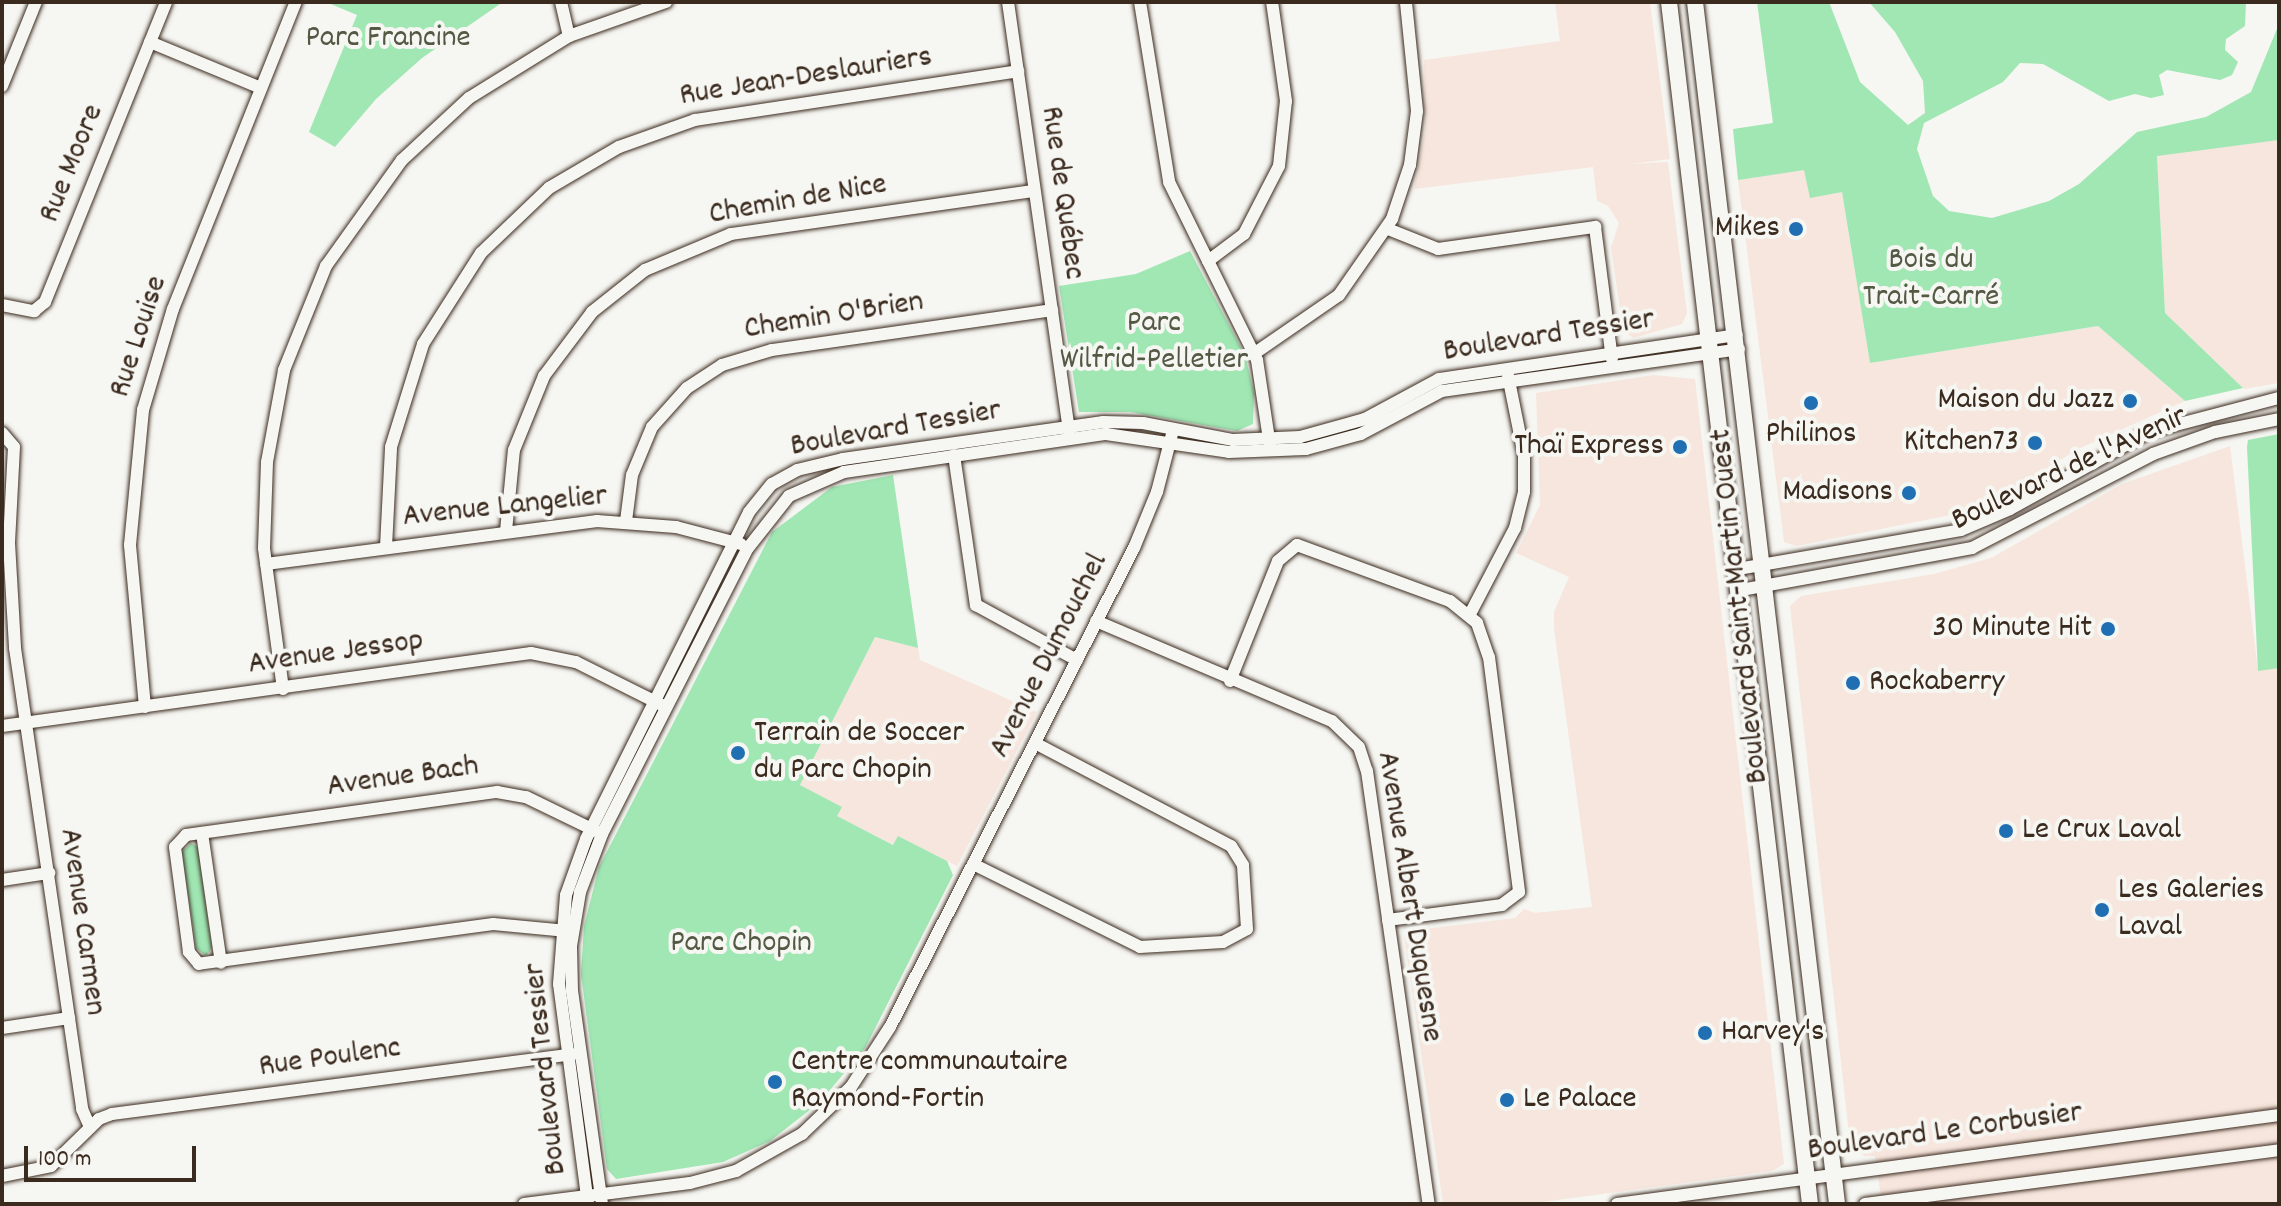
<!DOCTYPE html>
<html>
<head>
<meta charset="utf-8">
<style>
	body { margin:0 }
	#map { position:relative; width:2281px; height:1206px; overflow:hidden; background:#f6f6f2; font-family:Dekko,sans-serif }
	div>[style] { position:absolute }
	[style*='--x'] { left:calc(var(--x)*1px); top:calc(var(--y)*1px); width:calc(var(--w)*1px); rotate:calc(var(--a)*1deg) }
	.built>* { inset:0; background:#f7e6dd }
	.green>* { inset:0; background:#a0e7b4 }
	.roads { filter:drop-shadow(0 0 2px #3b2a1e) drop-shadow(0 0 2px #3b2a1e) }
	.minor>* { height:12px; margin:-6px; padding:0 6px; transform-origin:6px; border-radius:6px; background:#f6f6f2 }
	.major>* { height:16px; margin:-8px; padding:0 8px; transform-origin:8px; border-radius:8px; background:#f6f6f2 }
	.dots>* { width:22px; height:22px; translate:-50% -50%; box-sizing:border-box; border:4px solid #f6f6f2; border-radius:50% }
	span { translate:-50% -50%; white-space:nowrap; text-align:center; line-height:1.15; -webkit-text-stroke:8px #f6f6f2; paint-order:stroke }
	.park-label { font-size:32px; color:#545944 }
	.street-label { font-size:32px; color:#3b2a1e }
	.poi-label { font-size:32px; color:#3b2a1e }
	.right { translate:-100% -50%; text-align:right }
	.left { translate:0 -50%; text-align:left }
	.frame { position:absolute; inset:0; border:4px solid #3b2a1e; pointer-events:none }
	.scale { position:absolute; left:24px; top:1146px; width:172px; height:36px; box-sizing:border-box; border:4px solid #3b2a1e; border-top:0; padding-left:10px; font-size:24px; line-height:28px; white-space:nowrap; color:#3b2a1e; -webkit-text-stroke:6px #f6f6f2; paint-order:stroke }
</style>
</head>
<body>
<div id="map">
	<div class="built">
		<i style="clip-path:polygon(1555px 2px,1650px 2px,1670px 159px,1631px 164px,1668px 162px,1687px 313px,1682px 324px,1633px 338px,1623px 330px,1611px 247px,1619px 223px,1608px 206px,1597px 201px,1593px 167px,1414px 189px,1425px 131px,1424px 60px,1560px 41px)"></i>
		<i style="clip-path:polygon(2279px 140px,2279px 383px,2244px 389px,2165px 313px,2157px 155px)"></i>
		<i style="clip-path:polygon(1804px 169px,1842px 192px,1870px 363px,2098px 326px,2185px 401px,2076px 450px,2007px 494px,1966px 512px,1796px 546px,1784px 542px,1738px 180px)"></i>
		<i style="clip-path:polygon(1654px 375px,1695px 379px,1784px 1164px,1772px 1171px,1528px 1204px,1443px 1204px,1404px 936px,1408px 931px,1515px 918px,1524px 909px,1535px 913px,1592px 907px,1554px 629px,1554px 612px,1569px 577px,1516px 553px,1540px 505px,1536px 393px)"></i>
		<i style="clip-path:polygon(2230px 446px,2258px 670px,2279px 668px,2279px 1204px,1882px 1204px,1875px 1156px,1864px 1156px,1850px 1143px,1790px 606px,1801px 596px,1934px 574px,1991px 558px,2122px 484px)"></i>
		<i style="clip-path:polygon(875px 637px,918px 648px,920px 660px,1037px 712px,957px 866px,899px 837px,894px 845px,836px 816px,841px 807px,800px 785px)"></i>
	</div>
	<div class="green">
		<i style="clip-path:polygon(326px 2px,513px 2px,500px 4px,422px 58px,376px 99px,335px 147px,309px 132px,357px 15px)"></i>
		<i style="clip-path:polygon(1757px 2px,1829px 2px,1860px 82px,1908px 125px,1925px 113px,1923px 81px,1895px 32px,1869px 2px,2246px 2px,2245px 26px,2226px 39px,2225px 50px,2238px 62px,2232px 75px,2220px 80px,2167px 70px,2159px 75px,2164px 95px,2151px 98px,2135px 94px,2109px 101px,2043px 64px,2020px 63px,2003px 82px,1924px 123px,1917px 149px,1933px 196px,1949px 211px,1992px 218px,2049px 201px,2079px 184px,2137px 132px,2206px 117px,2251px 92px,2279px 24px,2279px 140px,2157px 156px,2165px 313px,2243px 388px,2185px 401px,2098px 326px,1870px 363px,1842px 192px,1810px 198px,1804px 170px,1738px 180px,1733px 129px,1773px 123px)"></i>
		<i style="clip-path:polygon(1190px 251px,1245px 355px,1254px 393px,1253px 424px,1237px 431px,1130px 412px,1079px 412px,1059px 286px,1136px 274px)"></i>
		<i style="clip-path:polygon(2279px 434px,2279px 668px,2258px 671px,2247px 447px,2248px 440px)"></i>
		<i style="clip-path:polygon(893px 475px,918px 648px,875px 637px,800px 785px,842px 807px,837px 816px,893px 845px,898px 836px,947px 861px,953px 875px,865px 1048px,820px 1102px,770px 1141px,723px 1162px,616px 1179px,607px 1169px,581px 974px,584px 926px,599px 867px,772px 532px,832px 487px)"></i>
		<i style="clip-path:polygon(191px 843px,198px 847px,212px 948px,206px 956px,196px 948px,182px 852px)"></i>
	</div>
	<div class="roads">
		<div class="minor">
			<i style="--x:561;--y:2;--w:35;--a:77"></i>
			<i style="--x:1008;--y:2;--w:434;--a:81.9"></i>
			<i style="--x:1140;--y:2;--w:182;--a:80.8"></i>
			<i style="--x:1169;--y:182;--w:199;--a:63.7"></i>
			<i style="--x:1257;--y:360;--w:87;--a:81.4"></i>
			<i style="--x:150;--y:42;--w:120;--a:22.5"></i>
			<i style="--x:2;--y:86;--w:91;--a:-68"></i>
			<i style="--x:1388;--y:229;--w:54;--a:21.8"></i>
			<i style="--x:1438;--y:249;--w:159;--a:-8"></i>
			<i style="--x:1595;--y:227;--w:133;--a:82.7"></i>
			<i style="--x:1208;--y:261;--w:45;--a:-36.9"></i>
			<i style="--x:1244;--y:234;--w:76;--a:-62.8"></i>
			<i style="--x:1279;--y:166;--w:65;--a:-83.9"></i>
			<i style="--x:1286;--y:101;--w:100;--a:-98"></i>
			<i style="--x:2;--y:305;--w:33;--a:11"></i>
			<i style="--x:34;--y:311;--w:14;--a:-39"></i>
			<i style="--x:45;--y:302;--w:323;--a:-68"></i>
			<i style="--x:1255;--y:353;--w:102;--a:-34.6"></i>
			<i style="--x:1339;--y:295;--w:93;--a:-55.1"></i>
			<i style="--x:1392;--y:219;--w:57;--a:-71.6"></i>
			<i style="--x:1410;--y:165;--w:54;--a:-82.6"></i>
			<i style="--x:1417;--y:111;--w:110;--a:-95.8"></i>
			<i style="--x:2;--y:433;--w:18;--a:49"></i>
			<i style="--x:14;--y:447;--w:96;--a:93"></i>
			<i style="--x:9;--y:543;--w:105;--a:86.7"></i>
			<i style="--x:15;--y:648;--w:466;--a:81.7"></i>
			<i style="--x:82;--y:1109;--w:20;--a:66"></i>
			<i style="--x:954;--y:455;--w:152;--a:81.7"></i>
			<i style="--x:976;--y:605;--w:115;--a:28.6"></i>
			<i style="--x:626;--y:521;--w:46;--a:-82.6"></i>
			<i style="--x:632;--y:475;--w:52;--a:-67.4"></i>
			<i style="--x:652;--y:427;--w:52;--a:-48.1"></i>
			<i style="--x:687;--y:388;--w:42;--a:-33.3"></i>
			<i style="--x:722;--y:365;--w:52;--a:-16.7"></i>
			<i style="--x:772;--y:350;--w:283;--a:-8.1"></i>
			<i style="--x:506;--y:531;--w:81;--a:-84.4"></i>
			<i style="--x:514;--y:450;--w:80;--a:-67.9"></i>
			<i style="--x:544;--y:376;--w:80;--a:-53.1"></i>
			<i style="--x:592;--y:312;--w:68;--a:-38.4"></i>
			<i style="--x:645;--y:270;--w:93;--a:-22.7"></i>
			<i style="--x:731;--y:234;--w:306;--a:-8.1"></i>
			<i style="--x:386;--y:547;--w:100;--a:-87.1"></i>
			<i style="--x:391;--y:447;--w:108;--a:-72.7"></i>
			<i style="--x:423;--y:344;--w:108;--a:-57.5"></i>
			<i style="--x:481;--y:253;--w:94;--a:-43.7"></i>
			<i style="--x:549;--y:188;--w:81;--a:-30.4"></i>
			<i style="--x:619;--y:147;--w:81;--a:-19.6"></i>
			<i style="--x:695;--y:120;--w:327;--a:-8.6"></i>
			<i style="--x:266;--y:564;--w:334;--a:-7.4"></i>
			<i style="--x:597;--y:521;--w:79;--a:4.3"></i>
			<i style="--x:676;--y:527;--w:67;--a:14.7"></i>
			<i style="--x:1738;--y:569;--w:226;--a:-9.9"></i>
			<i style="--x:1961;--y:530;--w:53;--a:-23.2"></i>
			<i style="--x:2010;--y:509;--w:159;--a:-29"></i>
			<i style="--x:2149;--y:432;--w:134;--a:-14.7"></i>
			<i style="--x:1741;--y:590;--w:235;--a:-10.3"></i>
			<i style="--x:1972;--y:548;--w:204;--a:-27.4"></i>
			<i style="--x:2153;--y:454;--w:66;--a:-19.5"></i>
			<i style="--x:2215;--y:432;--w:65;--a:-11.5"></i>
			<i style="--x:1470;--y:614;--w:97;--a:-62.4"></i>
			<i style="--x:1515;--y:528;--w:37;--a:-76"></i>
			<i style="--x:1524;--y:492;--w:37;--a:-90"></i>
			<i style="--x:1524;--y:455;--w:81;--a:-101.4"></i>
			<i style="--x:1096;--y:621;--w:256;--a:23"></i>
			<i style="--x:1332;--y:721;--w:37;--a:44"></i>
			<i style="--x:1359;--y:747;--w:25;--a:72"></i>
			<i style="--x:1367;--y:771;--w:437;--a:81.9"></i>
			<i style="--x:1230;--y:681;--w:129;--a:-68.2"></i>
			<i style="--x:1278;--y:561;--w:25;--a:-40"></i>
			<i style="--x:1297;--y:545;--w:163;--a:20.1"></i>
			<i style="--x:1450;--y:601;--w:35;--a:39"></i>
			<i style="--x:1477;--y:623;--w:36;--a:71"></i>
			<i style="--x:1489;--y:657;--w:237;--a:82.7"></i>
			<i style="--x:1519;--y:892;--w:21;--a:143"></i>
			<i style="--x:1502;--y:905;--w:115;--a:172.5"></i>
			<i style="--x:283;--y:689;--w:142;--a:-97.7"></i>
			<i style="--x:264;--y:548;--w:86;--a:-88"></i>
			<i style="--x:267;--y:462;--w:94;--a:-79.5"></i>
			<i style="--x:284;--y:370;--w:112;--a:-68"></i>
			<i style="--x:326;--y:266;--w:130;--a:-54.4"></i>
			<i style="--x:402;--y:160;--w:91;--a:-42.8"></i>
			<i style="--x:469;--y:98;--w:118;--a:-31.8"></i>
			<i style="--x:569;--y:36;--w:103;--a:-19.3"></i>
			<i style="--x:145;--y:707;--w:163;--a:-95.3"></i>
			<i style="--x:130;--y:545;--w:136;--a:-84.5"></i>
			<i style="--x:143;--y:410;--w:105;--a:-73.5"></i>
			<i style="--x:173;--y:309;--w:331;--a:-68.2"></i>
			<i style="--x:2;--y:726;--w:534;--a:-7.86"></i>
			<i style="--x:531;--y:653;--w:46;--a:11.3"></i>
			<i style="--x:576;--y:662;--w:98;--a:26.6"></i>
			<i style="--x:202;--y:833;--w:131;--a:81.7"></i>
			<i style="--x:973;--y:864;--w:186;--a:26.4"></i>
			<i style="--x:1140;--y:947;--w:83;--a:-3.4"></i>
			<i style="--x:1223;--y:942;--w:27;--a:-28"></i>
			<i style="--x:1247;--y:929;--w:64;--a:-93.6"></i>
			<i style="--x:1243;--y:865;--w:22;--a:-122"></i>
			<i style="--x:1231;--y:846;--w:221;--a:-152.3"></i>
			<i style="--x:2;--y:880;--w:48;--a:-8.5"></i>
			<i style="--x:567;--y:931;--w:74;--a:-174.6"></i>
			<i style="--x:493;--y:924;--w:297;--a:172.3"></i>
			<i style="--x:199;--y:964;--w:16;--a:-130"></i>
			<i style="--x:189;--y:952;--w:106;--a:-97.6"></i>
			<i style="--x:175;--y:847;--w:16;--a:-47"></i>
			<i style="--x:186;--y:835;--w:314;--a:-7.9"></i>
			<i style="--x:497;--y:792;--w:29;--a:10"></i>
			<i style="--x:526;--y:797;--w:78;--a:25.9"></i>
			<i style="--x:2;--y:1028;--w:68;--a:-8.5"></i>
			<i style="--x:2;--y:1176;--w:50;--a:-11.5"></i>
			<i style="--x:51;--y:1166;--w:67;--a:-44.4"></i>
			<i style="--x:99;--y:1119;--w:14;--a:-21"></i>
			<i style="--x:112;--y:1114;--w:465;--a:-7.4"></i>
			<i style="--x:524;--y:1204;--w:167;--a:-7.2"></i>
			<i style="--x:690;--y:1183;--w:48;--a:-14.6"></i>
			<i style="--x:736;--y:1171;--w:76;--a:-29.3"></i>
			<i style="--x:802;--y:1134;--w:68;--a:-43.8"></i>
			<i style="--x:851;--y:1087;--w:72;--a:-57"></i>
			<i style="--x:890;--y:1027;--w:538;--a:-63.01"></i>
			<i style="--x:1134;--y:548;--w:61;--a:-67.7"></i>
			<i style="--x:1157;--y:492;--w:60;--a:-75.5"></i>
			<i style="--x:588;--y:1204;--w:222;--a:-97.5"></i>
			<i style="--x:559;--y:984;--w:89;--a:-85.5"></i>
			<i style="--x:566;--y:895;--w:59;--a:-70.3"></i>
			<i style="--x:586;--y:839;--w:365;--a:-63.5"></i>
			<i style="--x:749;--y:512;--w:36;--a:-51"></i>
			<i style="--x:772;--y:484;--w:29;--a:-29"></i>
			<i style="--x:797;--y:470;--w:47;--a:-13.4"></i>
			<i style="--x:843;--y:459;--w:263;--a:-8.1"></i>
			<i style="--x:1103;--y:422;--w:40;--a:1.4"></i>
			<i style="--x:1143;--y:423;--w:92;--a:10.7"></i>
			<i style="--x:1233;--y:440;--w:67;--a:-2.6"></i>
			<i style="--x:1300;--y:437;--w:67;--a:-15.5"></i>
			<i style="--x:1365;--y:419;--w:84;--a:-28.4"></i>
			<i style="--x:1439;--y:379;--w:301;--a:-8.4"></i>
			<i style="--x:602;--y:1204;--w:215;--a:-98"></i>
			<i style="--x:572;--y:991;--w:45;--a:-91.3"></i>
			<i style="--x:571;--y:946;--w:55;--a:-80.5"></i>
			<i style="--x:580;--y:892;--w:62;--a:-69.2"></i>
			<i style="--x:602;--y:834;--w:321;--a:-63"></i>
			<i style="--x:748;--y:548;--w:66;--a:-51.7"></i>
			<i style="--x:789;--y:496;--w:60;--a:-23.6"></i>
			<i style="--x:844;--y:472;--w:265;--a:-8.3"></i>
			<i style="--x:1106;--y:434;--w:124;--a:8.3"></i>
			<i style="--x:1229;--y:452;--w:77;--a:-2.2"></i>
			<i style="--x:1306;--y:449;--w:57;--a:-15.3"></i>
			<i style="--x:1361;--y:434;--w:92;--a:-28"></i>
			<i style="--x:1442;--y:391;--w:300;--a:-8"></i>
			<i style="--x:1617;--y:1204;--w:668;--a:-7.66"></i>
			<i style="--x:1865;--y:1204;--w:418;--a:-7.4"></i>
		</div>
		<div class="major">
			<i style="--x:1669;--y:2;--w:1210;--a:83.31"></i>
			<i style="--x:1695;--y:2;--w:1210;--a:83.26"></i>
		</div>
	</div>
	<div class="dots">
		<i style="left:1796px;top:229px;background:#1f6fb2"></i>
		<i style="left:2130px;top:401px;background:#1f6fb2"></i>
		<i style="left:1811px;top:403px;background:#1f6fb2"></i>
		<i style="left:2035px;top:443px;background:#1f6fb2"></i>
		<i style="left:1680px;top:447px;background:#1f6fb2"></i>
		<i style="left:1909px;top:493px;background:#1f6fb2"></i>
		<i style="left:2108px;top:629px;background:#1f6fb2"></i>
		<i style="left:1853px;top:683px;background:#1f6fb2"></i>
		<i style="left:738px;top:753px;background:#1f6fb2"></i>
		<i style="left:2006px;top:831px;background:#1f6fb2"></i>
		<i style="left:2102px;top:910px;background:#1f6fb2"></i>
		<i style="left:1705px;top:1033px;background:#1f6fb2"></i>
		<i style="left:775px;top:1082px;background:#1f6fb2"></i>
		<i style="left:1507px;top:1100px;background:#1f6fb2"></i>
	</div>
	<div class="park-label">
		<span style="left:388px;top:39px">Parc Francine</span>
		<span style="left:1931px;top:280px">Bois du<br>Trait-Carré</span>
		<span style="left:1154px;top:343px">Parc<br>Wilfrid-Pelletier</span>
		<span style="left:741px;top:944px">Parc Chopin</span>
	</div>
	<div class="street-label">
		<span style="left:806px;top:78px;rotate:-9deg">Rue Jean-Deslauriers</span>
		<span style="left:73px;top:164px;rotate:-68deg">Rue Moore</span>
		<span style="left:1061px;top:193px;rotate:82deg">Rue de Québec</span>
		<span style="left:798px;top:201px;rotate:-10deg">Chemin de Nice</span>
		<span style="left:834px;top:317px;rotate:-9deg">Chemin O'Brien</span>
		<span style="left:140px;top:337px;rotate:-72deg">Rue Louise</span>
		<span style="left:1549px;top:337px;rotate:-9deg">Boulevard Tessier</span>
		<span style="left:896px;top:430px;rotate:-10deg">Boulevard Tessier</span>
		<span style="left:2070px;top:470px;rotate:-25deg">Boulevard de l'Avenir</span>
		<span style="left:505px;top:508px;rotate:-6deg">Avenue Langelier</span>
		<span style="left:1741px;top:606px;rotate:-96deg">Boulevard Saint-Martin Ouest</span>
		<span style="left:336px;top:654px;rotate:-8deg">Avenue Jessop</span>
		<span style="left:1050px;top:656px;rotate:-63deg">Avenue Dumouchel</span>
		<span style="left:403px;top:778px;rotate:-8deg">Avenue Bach</span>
		<span style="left:1408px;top:897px;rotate:81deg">Avenue Albert Duquesne</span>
		<span style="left:81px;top:922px;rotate:82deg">Avenue Carmen</span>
		<span style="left:330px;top:1059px;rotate:-8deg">Rue Poulenc</span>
		<span style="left:547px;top:1069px;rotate:-96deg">Boulevard Tessier</span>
		<span style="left:1945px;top:1133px;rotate:-8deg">Boulevard Le Corbusier</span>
	</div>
	<div class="poi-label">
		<span class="right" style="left:1780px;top:229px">Mikes</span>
		<span class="right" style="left:2114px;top:401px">Maison du Jazz</span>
		<span style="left:1811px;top:435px">Philinos</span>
		<span class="right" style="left:2019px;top:443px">Kitchen73</span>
		<span class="right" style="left:1664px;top:447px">Thaï Express</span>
		<span class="right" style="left:1893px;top:493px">Madisons</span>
		<span class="right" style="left:2092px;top:629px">30 Minute Hit</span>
		<span class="left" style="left:1869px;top:683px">Rockaberry</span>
		<span class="left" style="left:754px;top:753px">Terrain de Soccer<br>du Parc Chopin</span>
		<span class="left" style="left:2022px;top:831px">Le Crux Laval</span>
		<span class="left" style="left:2118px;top:910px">Les Galeries<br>Laval</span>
		<span class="left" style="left:1721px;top:1033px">Harvey's</span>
		<span class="left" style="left:791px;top:1082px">Centre communautaire<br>Raymond-Fortin</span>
		<span class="left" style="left:1523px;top:1100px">Le Palace</span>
	</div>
	<div class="frame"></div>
	<div class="scale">100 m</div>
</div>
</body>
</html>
